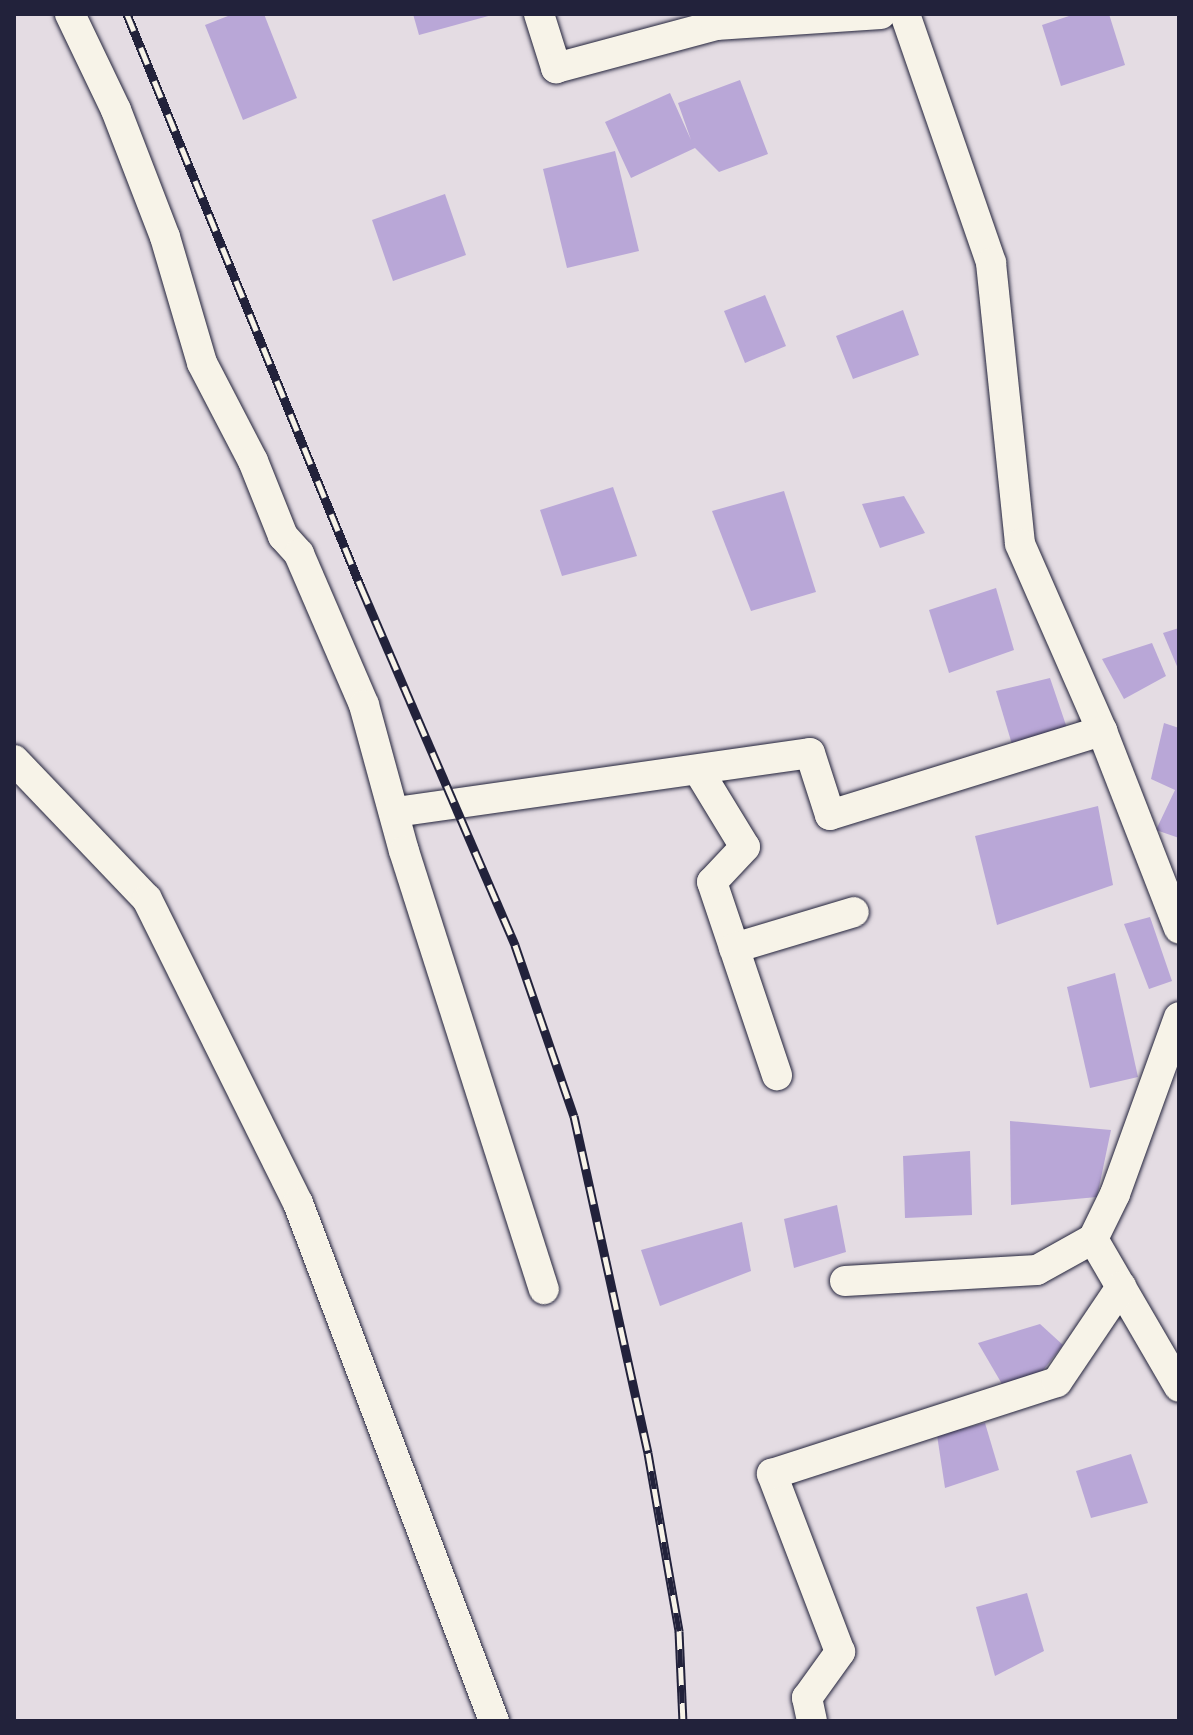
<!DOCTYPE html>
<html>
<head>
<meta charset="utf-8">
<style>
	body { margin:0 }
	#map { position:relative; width:1193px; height:1735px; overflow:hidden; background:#e4dce3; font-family:Mynerve,sans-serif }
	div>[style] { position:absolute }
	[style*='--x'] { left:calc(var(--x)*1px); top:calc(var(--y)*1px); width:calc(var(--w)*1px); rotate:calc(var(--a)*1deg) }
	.building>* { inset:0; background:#b9a7d7 }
	.roads { filter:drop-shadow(0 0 2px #22223b) drop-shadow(0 0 2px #22223b) }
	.minor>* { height:30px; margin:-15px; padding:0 15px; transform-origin:15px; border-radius:15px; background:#f7f3e8 }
	.rail>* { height:9px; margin-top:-4.5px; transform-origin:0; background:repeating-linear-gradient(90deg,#f7f3e8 0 18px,#22223b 0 36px); box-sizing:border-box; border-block:2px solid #22223b }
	span { translate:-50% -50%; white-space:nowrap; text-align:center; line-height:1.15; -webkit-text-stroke:6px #f7f3e8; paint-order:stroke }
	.frame { position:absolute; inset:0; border:16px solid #22223b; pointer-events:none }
</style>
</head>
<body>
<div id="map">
	<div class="building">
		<i style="clip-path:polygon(233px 14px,264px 14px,297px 98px,243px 120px,205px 25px)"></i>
		<i style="clip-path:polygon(413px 14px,492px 14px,492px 15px,419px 35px)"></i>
		<i style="clip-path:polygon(1075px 14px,1109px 14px,1125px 65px,1061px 86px,1042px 25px)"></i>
		<i style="clip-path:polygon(740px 80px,768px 154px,719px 172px,695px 148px,631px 178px,605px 122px,670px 93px,691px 140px,678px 103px)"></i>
		<i style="clip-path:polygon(615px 151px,639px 251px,567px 268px,543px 169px)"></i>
		<i style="clip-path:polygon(445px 194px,466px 255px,393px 281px,372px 220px)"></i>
		<i style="clip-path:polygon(765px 295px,786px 346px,745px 363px,724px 311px)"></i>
		<i style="clip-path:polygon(903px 310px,919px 355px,853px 379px,836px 336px)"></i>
		<i style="clip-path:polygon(613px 487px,637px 556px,562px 576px,540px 510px)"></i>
		<i style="clip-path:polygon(784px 491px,816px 592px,751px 611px,712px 511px)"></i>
		<i style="clip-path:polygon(904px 496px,925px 533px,880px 548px,862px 504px)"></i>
		<i style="clip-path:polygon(996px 588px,1014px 650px,949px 673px,929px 610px)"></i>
		<i style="clip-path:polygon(1179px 628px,1179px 671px,1163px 633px)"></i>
		<i style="clip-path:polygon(1152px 643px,1166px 676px,1124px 699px,1102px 659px)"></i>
		<i style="clip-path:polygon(1050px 678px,1069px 734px,1014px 751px,996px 691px)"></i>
		<i style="clip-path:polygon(1164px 723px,1179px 728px,1179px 838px,1156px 830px,1175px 790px,1151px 779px)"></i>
		<i style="clip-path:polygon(1098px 806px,1113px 885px,997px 925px,975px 836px)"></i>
		<i style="clip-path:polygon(1150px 917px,1172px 981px,1149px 989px,1124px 924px)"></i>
		<i style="clip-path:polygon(1115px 973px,1138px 1077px,1090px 1088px,1067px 987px)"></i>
		<i style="clip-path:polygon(1010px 1121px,1111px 1130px,1097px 1197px,1011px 1205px)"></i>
		<i style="clip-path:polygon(970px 1151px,972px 1215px,905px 1218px,903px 1156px)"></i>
		<i style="clip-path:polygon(837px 1205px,846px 1252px,794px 1268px,784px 1219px)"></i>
		<i style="clip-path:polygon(742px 1222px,751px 1271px,660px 1306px,641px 1250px)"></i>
		<i style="clip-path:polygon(1040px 1324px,1063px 1345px,1041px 1373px,1002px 1384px,978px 1343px)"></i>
		<i style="clip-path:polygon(985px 1423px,999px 1470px,945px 1488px,937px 1435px)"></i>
		<i style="clip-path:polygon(1131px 1454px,1148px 1503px,1091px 1518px,1076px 1471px)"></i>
		<i style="clip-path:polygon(1027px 1593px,1044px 1651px,995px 1676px,976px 1607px)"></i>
	</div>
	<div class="roads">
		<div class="minor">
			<i style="--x:70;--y:14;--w:106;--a:64.4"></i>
			<i style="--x:116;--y:110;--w:136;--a:68.9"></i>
			<i style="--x:165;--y:237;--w:131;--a:73.6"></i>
			<i style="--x:202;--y:363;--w:110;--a:62.5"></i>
			<i style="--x:253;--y:461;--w:81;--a:68.2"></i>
			<i style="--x:283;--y:536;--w:24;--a:48"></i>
			<i style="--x:299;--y:554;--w:164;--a:66.7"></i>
			<i style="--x:364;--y:705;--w:151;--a:74.7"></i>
			<i style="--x:404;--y:851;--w:460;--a:72.3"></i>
			<i style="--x:539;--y:14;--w:57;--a:72.5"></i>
			<i style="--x:556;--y:68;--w:166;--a:-15"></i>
			<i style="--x:716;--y:25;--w:165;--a:-3.8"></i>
			<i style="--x:905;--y:14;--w:263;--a:70.9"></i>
			<i style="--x:991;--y:263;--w:282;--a:84.1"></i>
			<i style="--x:1020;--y:544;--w:204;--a:66.3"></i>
			<i style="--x:1102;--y:731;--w:212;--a:68.7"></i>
			<i style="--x:14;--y:760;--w:192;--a:46.3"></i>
			<i style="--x:147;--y:899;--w:339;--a:63.6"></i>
			<i style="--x:298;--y:1203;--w:554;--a:69.27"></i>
			<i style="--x:698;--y:770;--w:90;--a:58.6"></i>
			<i style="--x:745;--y:847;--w:48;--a:133.3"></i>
			<i style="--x:712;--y:882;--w:204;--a:71.4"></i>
			<i style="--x:396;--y:812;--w:418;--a:-8.1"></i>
			<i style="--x:810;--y:753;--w:65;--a:72.1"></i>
			<i style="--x:830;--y:815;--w:285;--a:-17.2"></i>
			<i style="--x:734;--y:948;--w:125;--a:-16.7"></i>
			<i style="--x:1093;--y:1239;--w:171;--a:59.8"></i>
			<i style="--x:845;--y:1281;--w:192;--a:-3.3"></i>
			<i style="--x:1037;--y:1270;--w:64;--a:-29"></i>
			<i style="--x:1093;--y:1239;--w:50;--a:-63.9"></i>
			<i style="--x:1115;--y:1194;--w:188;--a:-70.1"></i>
			<i style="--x:812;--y:1721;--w:24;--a:-102"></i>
			<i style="--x:807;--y:1698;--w:57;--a:-54.3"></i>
			<i style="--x:840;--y:1652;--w:191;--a:-110.9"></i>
			<i style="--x:772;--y:1474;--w:299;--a:-17.9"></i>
			<i style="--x:1057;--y:1382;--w:115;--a:-56"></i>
		</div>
	</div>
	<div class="rail">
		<i style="--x:127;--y:14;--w:619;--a:67.79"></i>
		<i style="--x:361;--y:587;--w:390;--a:66.7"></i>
		<i style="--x:515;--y:945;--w:181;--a:71"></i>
		<i style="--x:574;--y:1116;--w:345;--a:77.6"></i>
		<i style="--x:648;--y:1453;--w:181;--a:80.1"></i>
		<i style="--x:679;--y:1631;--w:90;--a:87.5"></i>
	</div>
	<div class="frame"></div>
</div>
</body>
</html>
